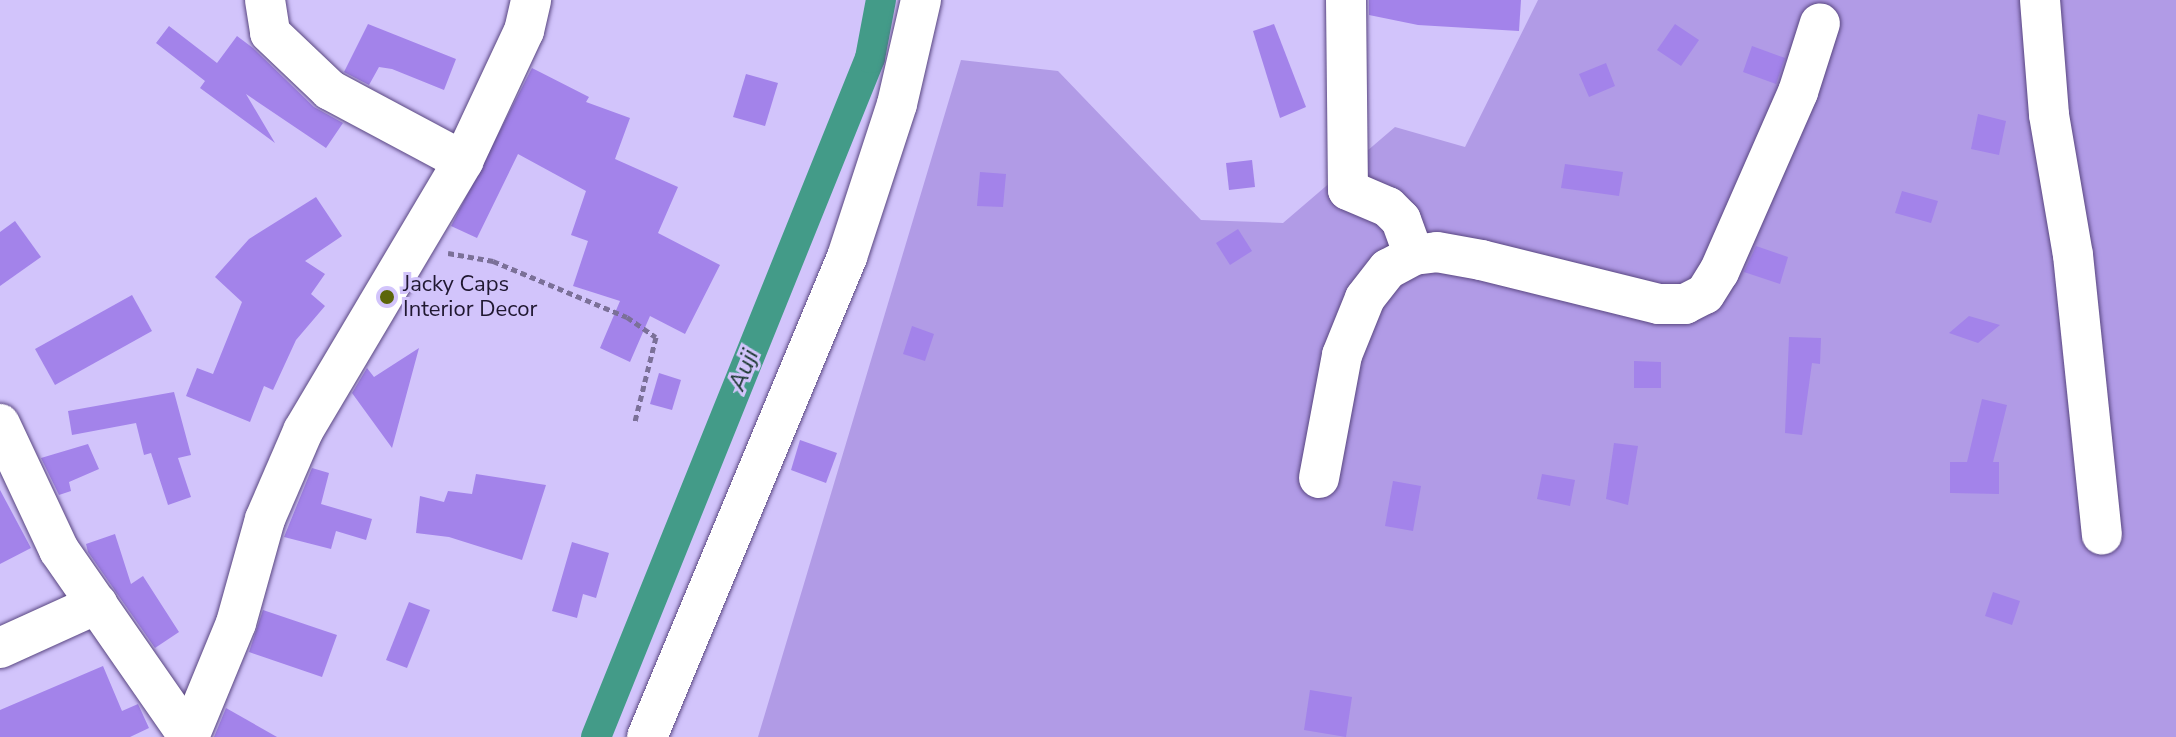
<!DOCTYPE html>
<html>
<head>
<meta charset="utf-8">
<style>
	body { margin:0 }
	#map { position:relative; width:2176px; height:737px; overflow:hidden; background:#d2c4fb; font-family:"Nunito Sans",sans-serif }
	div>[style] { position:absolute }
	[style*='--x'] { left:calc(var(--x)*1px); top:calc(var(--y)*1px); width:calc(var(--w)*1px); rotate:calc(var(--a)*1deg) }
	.green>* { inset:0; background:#b19be6 }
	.canal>* { height:30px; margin:-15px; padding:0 15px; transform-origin:15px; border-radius:15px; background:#439b88 }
	.building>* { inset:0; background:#a383ea }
	.path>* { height:5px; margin-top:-2.5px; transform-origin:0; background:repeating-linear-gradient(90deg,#7b7098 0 6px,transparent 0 10px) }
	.roads { filter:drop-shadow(0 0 2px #594681) drop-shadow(0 0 2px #594681) }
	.minor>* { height:40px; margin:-20px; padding:0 20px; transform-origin:20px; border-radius:20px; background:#fff }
	.dots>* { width:22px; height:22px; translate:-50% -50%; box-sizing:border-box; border:4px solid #d2c4fb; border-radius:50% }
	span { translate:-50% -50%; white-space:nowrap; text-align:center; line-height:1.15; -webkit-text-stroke:6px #d2c4fb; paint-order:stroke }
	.poi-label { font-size:22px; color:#201831 }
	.left { translate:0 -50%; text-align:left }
	.water-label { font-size:24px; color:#1d3932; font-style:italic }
</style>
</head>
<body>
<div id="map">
	<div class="green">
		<i style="clip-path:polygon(1538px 0,2176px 0,2176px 737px,758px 737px,961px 60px,1058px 71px,1201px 220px,1283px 223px,1395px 127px,1465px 147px)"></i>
	</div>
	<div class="canal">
		<i style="--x:596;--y:737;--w:732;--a:-68.02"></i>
		<i style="--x:870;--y:58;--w:59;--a:-79.3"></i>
	</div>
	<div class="building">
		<i style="clip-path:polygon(1369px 0,1521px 0,1519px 31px,1418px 25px,1369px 15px)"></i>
		<i style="clip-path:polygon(368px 24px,456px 59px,444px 90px,392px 69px,379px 67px,369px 85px,344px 72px)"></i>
		<i style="clip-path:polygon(1274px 24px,1306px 107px,1280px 118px,1253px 31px)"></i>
		<i style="clip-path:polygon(1675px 24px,1699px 40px,1681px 66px,1657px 50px)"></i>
		<i style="clip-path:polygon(169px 26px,217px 63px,237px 36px,253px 48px,314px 107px,343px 123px,326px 148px,246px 94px,275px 143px,200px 88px,205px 81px,156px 43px)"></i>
		<i style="clip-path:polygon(1752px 46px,1785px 58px,1776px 84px,1743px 72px)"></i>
		<i style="clip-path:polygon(1606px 63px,1615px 86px,1589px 97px,1579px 74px)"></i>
		<i style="clip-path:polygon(532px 68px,589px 97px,586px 102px,630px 118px,615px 159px,678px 187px,658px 233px,720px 265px,685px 334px,650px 316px,630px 362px,600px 348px,620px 301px,573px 286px,588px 241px,571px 235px,586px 191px,518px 154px,477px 238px,451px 226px)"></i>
		<i style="clip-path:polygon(746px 74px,778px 83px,765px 126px,733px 117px)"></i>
		<i style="clip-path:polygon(1978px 114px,2006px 121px,1999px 155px,1971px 149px)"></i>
		<i style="clip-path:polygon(1252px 160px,1255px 187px,1229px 190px,1226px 163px)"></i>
		<i style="clip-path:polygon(1565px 164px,1623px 172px,1619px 196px,1561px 188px)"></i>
		<i style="clip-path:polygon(980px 172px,1006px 174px,1003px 207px,977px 206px)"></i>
		<i style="clip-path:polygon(1902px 191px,1938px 201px,1931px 223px,1895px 213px)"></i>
		<i style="clip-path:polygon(316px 197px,342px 236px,305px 261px,325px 274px,311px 294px,325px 306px,296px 340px,273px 390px,264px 386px,250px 422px,186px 396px,197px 368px,213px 374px,242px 302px,215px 277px,249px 239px)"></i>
		<i style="clip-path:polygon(15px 221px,41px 257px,0 286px,0 232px)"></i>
		<i style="clip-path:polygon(1238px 229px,1252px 251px,1230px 265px,1216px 243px)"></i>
		<i style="clip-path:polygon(1756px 246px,1788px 257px,1780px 284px,1744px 272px)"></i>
		<i style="clip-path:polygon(132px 295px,152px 331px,55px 385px,35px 349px)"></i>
		<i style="clip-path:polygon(1969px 316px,2000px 325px,1978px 343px,1949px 333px)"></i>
		<i style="clip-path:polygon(912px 326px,934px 334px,925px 361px,903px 354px)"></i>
		<i style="clip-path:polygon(1789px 337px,1821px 338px,1820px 364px,1812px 363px,1802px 435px,1785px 433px)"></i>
		<i style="clip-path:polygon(419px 348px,392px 448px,352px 393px,367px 368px,374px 377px)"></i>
		<i style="clip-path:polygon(1634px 361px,1661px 362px,1661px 388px,1634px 388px)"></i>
		<i style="clip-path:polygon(659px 373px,681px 380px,672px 410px,650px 404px)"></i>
		<i style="clip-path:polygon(174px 392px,191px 455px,178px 458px,191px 497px,168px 505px,151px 453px,144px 455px,136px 423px,72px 435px,68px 411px)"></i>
		<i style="clip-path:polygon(1982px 399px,2007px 405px,1993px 462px,1999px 462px,1999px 494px,1950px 493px,1950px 462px,1967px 462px)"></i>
		<i style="clip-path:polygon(800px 440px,837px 453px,826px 483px,791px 470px)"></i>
		<i style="clip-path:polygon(1614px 443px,1638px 446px,1628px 505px,1606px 499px)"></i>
		<i style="clip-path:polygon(88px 444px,99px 469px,69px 482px,71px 491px,59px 495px,41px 458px)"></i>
		<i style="clip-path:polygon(312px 468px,329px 473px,321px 504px,372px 519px,366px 540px,336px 531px,331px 549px,284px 537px)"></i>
		<i style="clip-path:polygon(476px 474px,546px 485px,522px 560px,449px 537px,416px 533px,420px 496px,444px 502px,448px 491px,472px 494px)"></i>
		<i style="clip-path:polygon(1542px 474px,1575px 480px,1570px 506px,1537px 499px)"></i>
		<i style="clip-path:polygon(1393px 481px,1421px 486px,1413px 531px,1385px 526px)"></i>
		<i style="clip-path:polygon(0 490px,31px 548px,0 564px)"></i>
		<i style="clip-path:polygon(115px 534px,131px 584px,143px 576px,179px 632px,155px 648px,88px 552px,86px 544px)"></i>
		<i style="clip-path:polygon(572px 542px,609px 553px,596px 598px,583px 594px,577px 618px,552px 611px)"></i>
		<i style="clip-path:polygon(1993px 592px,2020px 601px,2012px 625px,1985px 616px)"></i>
		<i style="clip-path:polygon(409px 602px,430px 610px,407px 668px,386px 660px)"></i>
		<i style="clip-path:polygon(263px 610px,337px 635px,322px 677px,249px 652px)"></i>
		<i style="clip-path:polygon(103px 666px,122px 711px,138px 704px,149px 728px,130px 737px,0 737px,0 710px)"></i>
		<i style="clip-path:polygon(1310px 690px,1352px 697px,1346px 737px,1304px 730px)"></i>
		<i style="clip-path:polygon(226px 708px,277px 737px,214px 737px)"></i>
	</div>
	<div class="path">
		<i style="--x:448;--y:253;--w:46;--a:10.1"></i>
		<i style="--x:493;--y:261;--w:145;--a:22.7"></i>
		<i style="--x:627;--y:317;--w:35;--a:35"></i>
		<i style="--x:656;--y:337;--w:87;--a:104"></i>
	</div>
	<div class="roads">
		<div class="minor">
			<i style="--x:265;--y:0;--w:33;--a:81"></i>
			<i style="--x:270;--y:33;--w:83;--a:43.5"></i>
			<i style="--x:330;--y:90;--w:151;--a:28.1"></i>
			<i style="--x:1346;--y:0;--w:190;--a:89.4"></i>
			<i style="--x:1348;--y:190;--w:43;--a:23"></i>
			<i style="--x:1388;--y:207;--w:18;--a:45"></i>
			<i style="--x:1401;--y:220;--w:37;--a:70"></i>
			<i style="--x:2040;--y:0;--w:115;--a:85.5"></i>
			<i style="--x:2049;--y:115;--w:142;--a:80.3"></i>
			<i style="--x:2073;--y:255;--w:281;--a:84.1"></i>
			<i style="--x:0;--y:424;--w:139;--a:64.9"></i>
			<i style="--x:59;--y:550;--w:228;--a:55.2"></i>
			<i style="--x:1319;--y:478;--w:125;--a:-79.4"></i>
			<i style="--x:1342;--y:355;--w:61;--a:-68"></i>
			<i style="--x:1365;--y:298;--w:37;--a:-52"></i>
			<i style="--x:1388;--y:269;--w:30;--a:-28"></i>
			<i style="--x:1414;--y:255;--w:23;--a:-7"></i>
			<i style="--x:1437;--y:252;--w:45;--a:10.3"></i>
			<i style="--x:1481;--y:260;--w:183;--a:13.9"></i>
			<i style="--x:1659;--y:304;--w:26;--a:0"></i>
			<i style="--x:1685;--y:304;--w:22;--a:-27"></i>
			<i style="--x:1705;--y:294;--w:26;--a:-58"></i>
			<i style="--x:1719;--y:272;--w:197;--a:-66.3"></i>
			<i style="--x:1798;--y:92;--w:72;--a:-72.3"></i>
			<i style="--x:0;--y:648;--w:107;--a:-24.4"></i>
			<i style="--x:189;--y:737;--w:123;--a:-67.6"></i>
			<i style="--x:236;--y:623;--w:108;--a:-74.4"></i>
			<i style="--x:265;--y:519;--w:96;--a:-66.6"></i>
			<i style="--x:303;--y:431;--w:314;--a:-59.3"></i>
			<i style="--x:463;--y:161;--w:144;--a:-64.9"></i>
			<i style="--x:524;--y:31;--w:32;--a:-77"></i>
			<i style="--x:647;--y:737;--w:520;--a:-67.38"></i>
			<i style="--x:847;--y:257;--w:161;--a:-71.9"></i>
			<i style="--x:897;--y:104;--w:107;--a:-77"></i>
		</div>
	</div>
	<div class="dots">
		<i style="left:387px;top:297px;background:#5c6609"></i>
	</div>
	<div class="poi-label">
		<span class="left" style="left:403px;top:297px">Jacky Caps<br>Interior Decor</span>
	</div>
	<div class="water-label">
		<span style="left:744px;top:370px;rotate:-68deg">Auji</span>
	</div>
</div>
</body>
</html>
